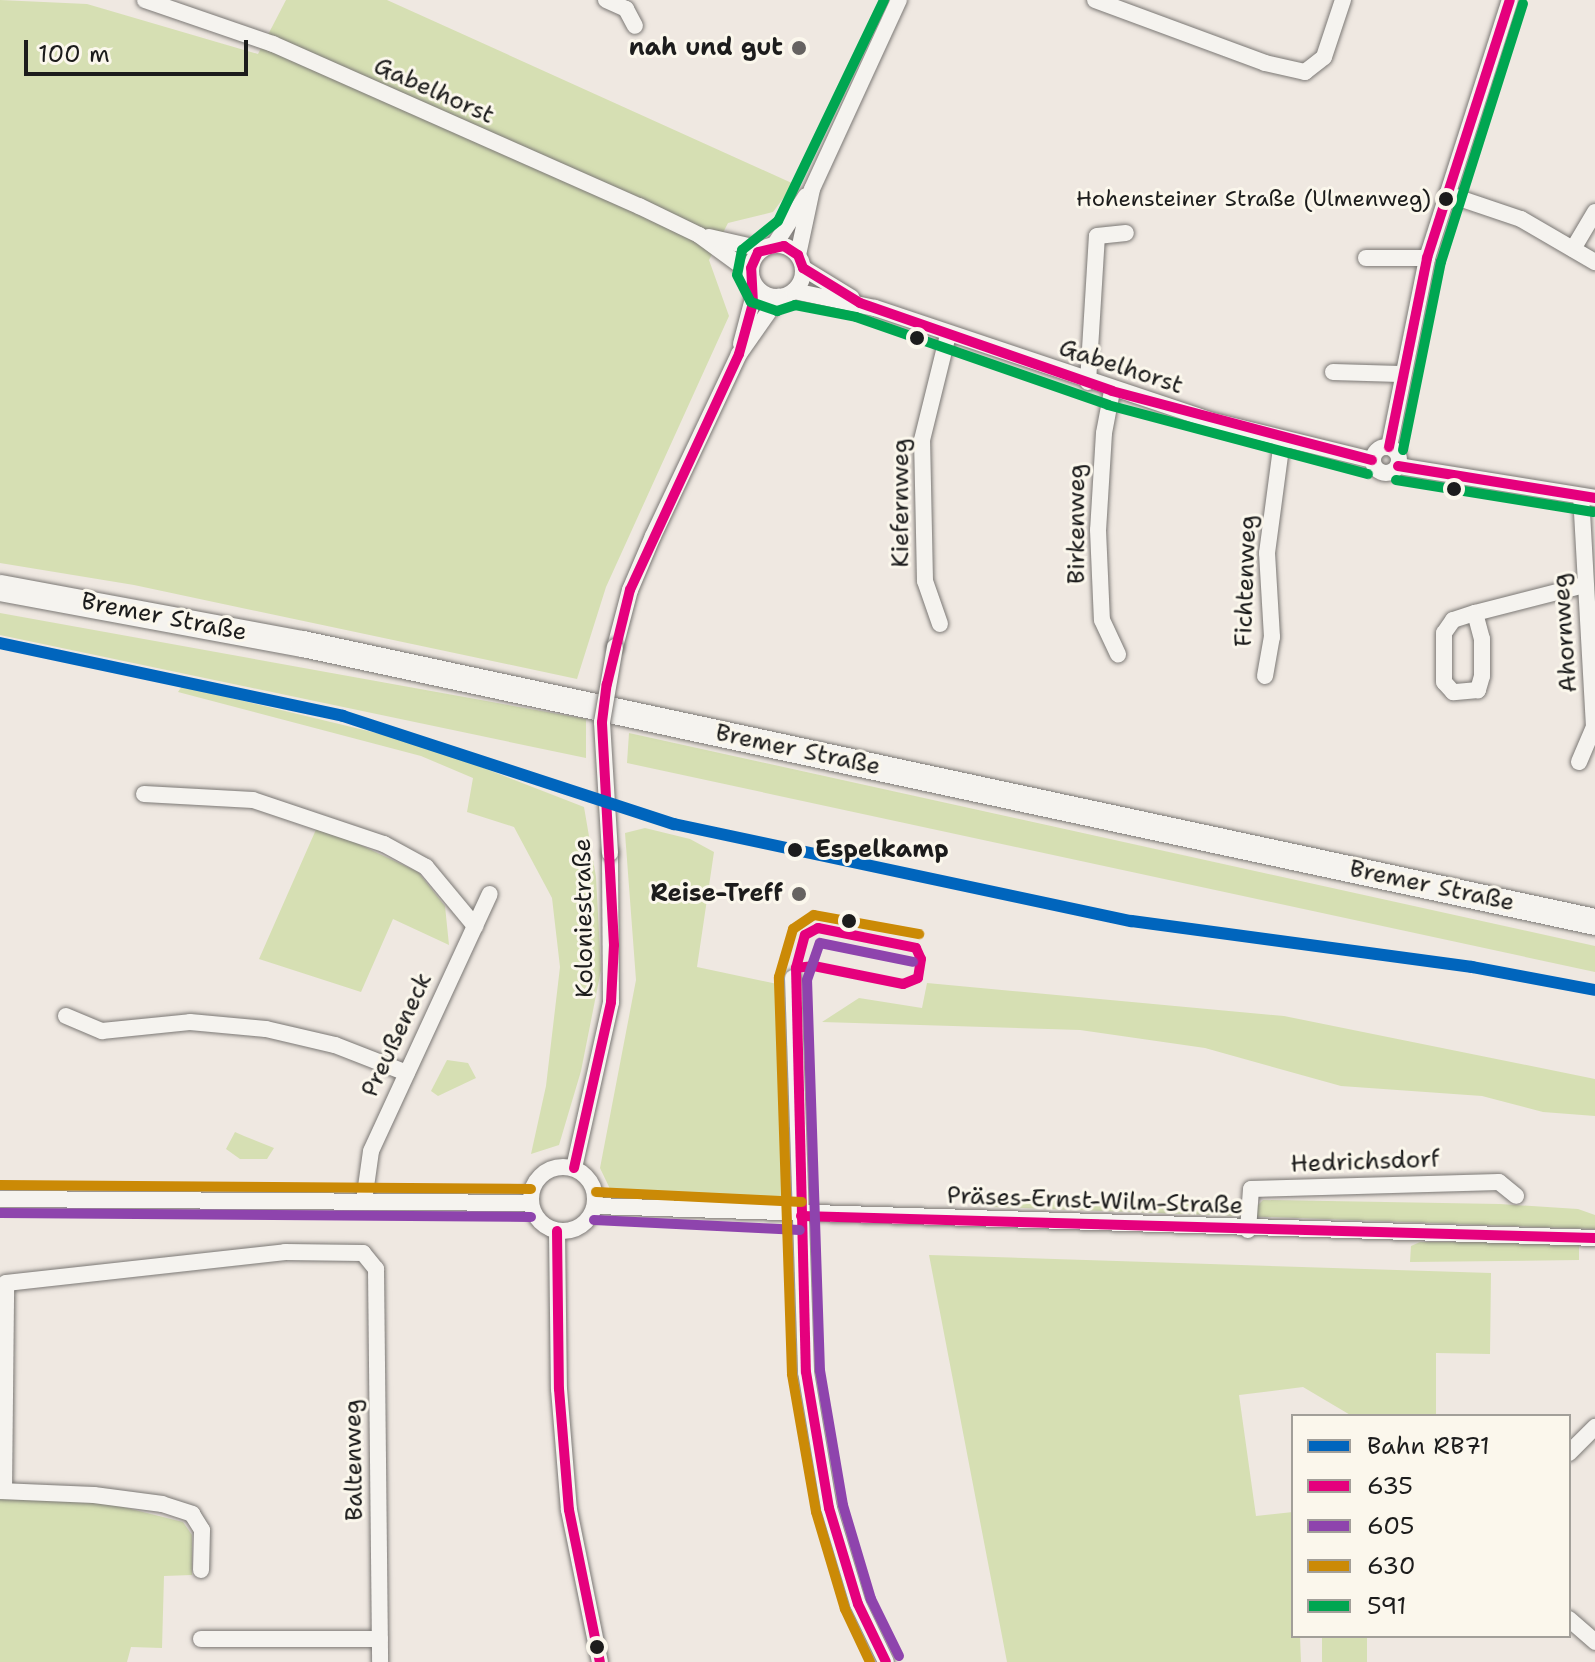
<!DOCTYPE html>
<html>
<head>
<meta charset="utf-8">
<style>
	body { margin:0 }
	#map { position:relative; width:1595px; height:1662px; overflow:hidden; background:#efe8e1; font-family:"Shantell Sans",sans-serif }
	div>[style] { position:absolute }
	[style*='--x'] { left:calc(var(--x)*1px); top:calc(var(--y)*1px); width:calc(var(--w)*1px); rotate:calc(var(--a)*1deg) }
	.green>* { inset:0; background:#d6dfb3 }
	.roads { filter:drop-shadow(0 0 2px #7b7875) drop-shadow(0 0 2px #7b7875) }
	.street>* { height:16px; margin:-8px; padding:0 8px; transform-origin:8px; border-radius:8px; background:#f5f3ef }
	.street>.ring { margin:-8px; padding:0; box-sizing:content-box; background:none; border:16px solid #f5f3ef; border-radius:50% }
	.primary>* { height:26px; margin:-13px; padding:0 13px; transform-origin:13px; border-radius:13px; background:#f5f3ef }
	.bridges { filter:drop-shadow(0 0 2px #7b7875) drop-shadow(0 0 2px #7b7875) }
	.street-bridge>* { height:16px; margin:-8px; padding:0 8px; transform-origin:8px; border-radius:8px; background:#f5f3ef }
	.bus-1>* { height:10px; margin:-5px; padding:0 5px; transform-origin:5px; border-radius:5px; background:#e5007d }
	.bus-2>* { height:10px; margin:-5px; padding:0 5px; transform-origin:5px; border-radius:5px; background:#8e44ad }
	.bus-3>* { height:10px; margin:-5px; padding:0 5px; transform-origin:5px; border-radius:5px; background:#cb8a06 }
	.bus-4>* { height:10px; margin:-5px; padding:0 5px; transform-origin:5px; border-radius:5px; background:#00a651 }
	.rail-1>* { height:12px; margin:-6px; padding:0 6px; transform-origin:6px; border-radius:6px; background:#0065bd }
	.dots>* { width:22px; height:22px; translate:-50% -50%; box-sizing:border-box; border:4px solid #fbf7ec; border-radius:50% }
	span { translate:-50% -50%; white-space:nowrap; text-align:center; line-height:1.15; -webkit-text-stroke:6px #fbf7ec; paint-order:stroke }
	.bus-label { font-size:22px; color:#1c1c1c }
	.right { translate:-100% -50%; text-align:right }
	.poi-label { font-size:24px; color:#1c1c1c; font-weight:700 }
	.street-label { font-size:24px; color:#1c1c1c }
	.stop-label { font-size:24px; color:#1c1c1c; font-weight:700 }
	.left { translate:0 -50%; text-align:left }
	.legend { position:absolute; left:1291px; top:1414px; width:280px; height:224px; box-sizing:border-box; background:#fbf7ec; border:2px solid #a29f99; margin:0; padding:10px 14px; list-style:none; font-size:24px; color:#1c1c1c }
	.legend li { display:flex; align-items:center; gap:16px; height:40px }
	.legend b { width:40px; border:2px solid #a29f99 }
	.scale { position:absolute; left:24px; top:40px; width:224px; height:36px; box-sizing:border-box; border:4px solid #1c1c1c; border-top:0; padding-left:10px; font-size:24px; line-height:28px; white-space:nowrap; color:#1c1c1c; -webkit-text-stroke:6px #fbf7ec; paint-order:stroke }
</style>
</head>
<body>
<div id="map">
	<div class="green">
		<i style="clip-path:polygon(0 0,87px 4px,258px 54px,286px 0,387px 0,794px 184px,773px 212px,728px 223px,709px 260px,729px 316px,606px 587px,577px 679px,134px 585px,0 563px)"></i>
		<i style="clip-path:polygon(0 613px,586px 719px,586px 758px,0 635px)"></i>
		<i style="clip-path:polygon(182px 686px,422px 744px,584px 807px,596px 877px,601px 970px,581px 1071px,559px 1145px,531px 1154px,546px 1086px,560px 967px,552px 898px,514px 827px,467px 812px,473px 778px,421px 756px,178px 692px)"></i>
		<i style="clip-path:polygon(629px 733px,1595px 946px,1595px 972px,627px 763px)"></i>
		<i style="clip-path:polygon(318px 825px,418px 872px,445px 906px,449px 945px,393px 919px,361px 992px,259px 959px)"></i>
		<i style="clip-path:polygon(645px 828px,690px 839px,714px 852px,697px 967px,782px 985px,784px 1198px,772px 1206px,611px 1191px,600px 1168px,636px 980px,625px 833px)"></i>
		<i style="clip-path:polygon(927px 983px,1284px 1016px,1595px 1079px,1595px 1116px,1543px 1112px,1482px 1096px,1341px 1086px,1205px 1048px,1080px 1030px,822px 1022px,859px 998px,922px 1008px)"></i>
		<i style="clip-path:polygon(447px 1060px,468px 1063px,476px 1078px,438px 1096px,431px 1091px)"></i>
		<i style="clip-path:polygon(235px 1132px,244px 1136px,274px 1148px,267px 1159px,240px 1159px,226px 1149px)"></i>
		<i style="clip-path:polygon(989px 1196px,1258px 1205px,1263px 1200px,1500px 1204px,1578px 1209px,1595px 1215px,1595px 1229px,993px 1207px)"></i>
		<i style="clip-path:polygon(1420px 1242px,1579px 1242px,1579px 1260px,1410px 1262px,1411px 1246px)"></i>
		<i style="clip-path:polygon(929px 1255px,1491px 1273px,1490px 1354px,1436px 1353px,1436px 1416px,1352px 1416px,1303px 1387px,1239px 1395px,1256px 1516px,1293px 1512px,1293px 1636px,1300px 1636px,1301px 1662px,1007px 1662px)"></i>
		<i style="clip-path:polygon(0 1497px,95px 1500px,183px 1522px,192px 1535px,192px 1575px,164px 1576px,162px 1648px,131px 1647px,127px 1662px,0 1662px)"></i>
		<i style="clip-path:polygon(1322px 1636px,1367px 1636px,1367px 1662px,1322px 1662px)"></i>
	</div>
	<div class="roads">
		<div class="street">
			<i style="--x:145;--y:0;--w:135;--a:19"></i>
			<i style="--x:273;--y:44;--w:400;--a:23.9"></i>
			<i style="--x:639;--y:206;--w:67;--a:25.8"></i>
			<i style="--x:699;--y:235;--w:64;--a:36.2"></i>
			<i style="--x:606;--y:0;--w:22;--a:24"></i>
			<i style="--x:626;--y:9;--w:19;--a:62"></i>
			<i style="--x:1095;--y:0;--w:181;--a:20.3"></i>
			<i style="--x:1265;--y:63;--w:41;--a:12.7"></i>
			<i style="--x:1305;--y:72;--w:24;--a:-38"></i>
			<i style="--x:1324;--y:57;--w:60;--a:-71.6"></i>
			<i style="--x:1447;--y:194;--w:78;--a:18.7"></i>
			<i style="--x:1521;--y:219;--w:86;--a:30.2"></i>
			<i style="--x:709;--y:237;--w:54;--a:12.8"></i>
			<i style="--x:775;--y:244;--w:57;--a:-57.1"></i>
			<i class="ring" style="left:751px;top:245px;width:36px;height:36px"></i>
			<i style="--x:1573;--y:249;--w:43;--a:-59.3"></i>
			<i style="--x:798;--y:255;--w:67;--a:-78"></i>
			<i style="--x:812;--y:189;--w:208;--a:-65.3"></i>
			<i style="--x:1366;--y:258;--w:61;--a:0"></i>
			<i style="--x:803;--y:268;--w:57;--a:31.5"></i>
			<i style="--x:794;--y:291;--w:83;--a:11.9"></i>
			<i style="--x:875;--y:308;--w:352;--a:18.5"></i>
			<i style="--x:1209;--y:420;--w:168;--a:13.8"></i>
			<i style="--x:741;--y:344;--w:59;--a:-75.3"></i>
			<i style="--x:1333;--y:372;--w:67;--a:1.7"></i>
			<i style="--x:1088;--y:382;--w:146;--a:-86.5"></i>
			<i style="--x:1097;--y:236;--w:29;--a:-6"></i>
			<i style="--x:1112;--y:391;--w:43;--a:100.8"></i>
			<i style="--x:1104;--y:433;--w:97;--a:93.5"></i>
			<i style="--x:1098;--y:530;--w:90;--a:87.5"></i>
			<i style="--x:1102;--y:620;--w:38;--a:65"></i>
			<i class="ring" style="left:1373px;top:447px;width:10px;height:10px"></i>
			<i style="--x:1389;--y:447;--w:193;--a:-78.6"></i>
			<i style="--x:1427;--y:258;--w:271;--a:-72.2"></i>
			<i style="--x:1398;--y:466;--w:200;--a:9.2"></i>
			<i style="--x:1475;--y:613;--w:27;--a:75"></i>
			<i style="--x:1482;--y:639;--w:37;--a:90"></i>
			<i style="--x:1482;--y:676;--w:15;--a:106"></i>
			<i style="--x:1478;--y:690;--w:25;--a:175"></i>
			<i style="--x:1453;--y:692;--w:13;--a:-132"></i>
			<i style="--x:1444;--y:682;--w:49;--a:-90"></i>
			<i style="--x:1444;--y:633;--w:16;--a:-55"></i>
			<i style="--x:1453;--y:620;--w:23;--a:-18"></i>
			<i style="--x:1475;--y:613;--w:113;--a:-14.4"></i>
			<i style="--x:940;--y:624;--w:46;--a:-109.2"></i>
			<i style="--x:925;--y:581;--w:141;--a:-91.2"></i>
			<i style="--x:922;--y:440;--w:108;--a:-76.1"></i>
			<i style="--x:615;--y:647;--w:59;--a:-75.3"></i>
			<i style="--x:630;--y:590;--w:59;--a:-66.9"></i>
			<i style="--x:653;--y:536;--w:201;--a:-64.7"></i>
			<i style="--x:739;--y:354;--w:70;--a:-54.9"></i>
			<i style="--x:1265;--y:676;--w:40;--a:-80"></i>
			<i style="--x:1272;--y:637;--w:84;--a:-93.4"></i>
			<i style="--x:1267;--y:553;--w:114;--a:-82.4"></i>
			<i style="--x:1579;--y:762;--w:38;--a:-67"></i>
			<i style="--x:1594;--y:727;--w:230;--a:-93.2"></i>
			<i style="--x:144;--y:794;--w:109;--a:3.2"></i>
			<i style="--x:253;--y:800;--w:138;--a:18.6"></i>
			<i style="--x:384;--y:844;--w:48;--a:28.7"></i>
			<i style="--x:426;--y:867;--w:77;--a:50.3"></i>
			<i style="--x:793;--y:978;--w:394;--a:88.1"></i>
			<i style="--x:806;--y:1372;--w:138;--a:80.4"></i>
			<i style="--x:829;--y:1508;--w:100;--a:73.2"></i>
			<i style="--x:858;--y:1604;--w:64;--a:64.2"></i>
			<i style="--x:66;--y:1016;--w:39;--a:23"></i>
			<i style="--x:102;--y:1031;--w:88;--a:-5.8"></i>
			<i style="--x:190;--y:1022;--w:76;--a:5.3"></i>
			<i style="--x:266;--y:1029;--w:71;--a:13.1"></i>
			<i style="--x:335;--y:1045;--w:77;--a:21.3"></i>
			<i class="ring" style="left:531px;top:1167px;width:48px;height:48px"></i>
			<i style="--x:574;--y:1168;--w:170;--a:-77.4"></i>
			<i style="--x:611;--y:1002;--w:149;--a:-90.4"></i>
			<i style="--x:0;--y:1199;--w:531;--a:0.43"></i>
			<i style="--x:364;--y:1201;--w:50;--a:-82"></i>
			<i style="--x:371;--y:1151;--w:283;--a:-65.2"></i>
			<i style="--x:595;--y:1206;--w:1001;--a:1.83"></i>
			<i style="--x:1248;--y:1230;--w:41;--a:-85.8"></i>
			<i style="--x:1251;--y:1189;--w:248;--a:-1.6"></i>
			<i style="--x:1499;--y:1182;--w:22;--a:39"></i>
			<i style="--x:557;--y:1231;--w:158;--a:89.3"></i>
			<i style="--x:559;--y:1389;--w:121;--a:85.3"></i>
			<i style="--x:569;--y:1510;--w:155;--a:78.5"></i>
			<i style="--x:1569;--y:1453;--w:37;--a:-45"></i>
			<i style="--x:0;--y:1491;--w:94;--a:2.4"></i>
			<i style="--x:94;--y:1495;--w:69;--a:7.5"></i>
			<i style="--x:162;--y:1504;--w:32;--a:18"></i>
			<i style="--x:192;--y:1514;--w:19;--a:58"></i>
			<i style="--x:202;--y:1530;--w:40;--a:91.4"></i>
			<i style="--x:4;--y:1491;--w:208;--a:-89.4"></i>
			<i style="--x:6;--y:1283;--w:281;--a:-6.3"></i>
			<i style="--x:285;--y:1252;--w:78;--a:0.7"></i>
			<i style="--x:363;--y:1253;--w:21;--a:51"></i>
			<i style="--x:376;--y:1269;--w:393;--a:89.4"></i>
			<i style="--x:1569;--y:1619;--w:35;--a:41"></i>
			<i style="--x:201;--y:1639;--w:179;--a:0"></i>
		</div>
		<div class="primary">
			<i style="--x:0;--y:588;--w:308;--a:10.5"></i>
			<i style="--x:303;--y:644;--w:1322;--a:12.14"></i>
		</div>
	</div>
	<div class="bridges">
		<div class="street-bridge">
			<i style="--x:610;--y:853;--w:131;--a:-93.5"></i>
			<i style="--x:602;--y:722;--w:76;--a:-80.2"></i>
		</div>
	</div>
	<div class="bus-1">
		<i style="--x:1389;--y:447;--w:193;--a:-78.6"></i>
		<i style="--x:1427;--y:258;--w:271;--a:-72.2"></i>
		<i style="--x:1398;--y:466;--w:200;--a:9.2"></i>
		<i style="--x:818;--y:928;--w:100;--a:11.5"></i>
		<i style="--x:916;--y:948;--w:12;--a:66"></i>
		<i style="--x:921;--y:959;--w:19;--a:99"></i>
		<i style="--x:918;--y:978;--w:16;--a:158"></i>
		<i style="--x:903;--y:984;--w:91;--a:-168.6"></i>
		<i style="--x:814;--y:966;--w:18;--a:174"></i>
		<i style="--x:796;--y:968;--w:34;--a:-75"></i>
		<i style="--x:805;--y:935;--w:15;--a:-28"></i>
		<i style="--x:796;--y:968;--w:404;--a:88.6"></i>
		<i style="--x:806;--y:1372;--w:138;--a:80.4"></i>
		<i style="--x:829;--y:1508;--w:100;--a:73.2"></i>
		<i style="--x:858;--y:1604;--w:64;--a:64.2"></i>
		<i style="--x:574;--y:1168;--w:170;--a:-77.4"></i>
		<i style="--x:611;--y:1002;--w:57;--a:-87"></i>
		<i style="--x:614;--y:945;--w:223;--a:-93.1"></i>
		<i style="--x:602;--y:722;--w:38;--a:-83"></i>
		<i style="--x:607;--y:684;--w:97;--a:-76.3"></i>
		<i style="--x:630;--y:590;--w:260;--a:-65.2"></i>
		<i style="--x:739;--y:354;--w:53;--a:-74.6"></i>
		<i style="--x:753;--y:303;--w:35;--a:-93"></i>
		<i style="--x:751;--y:268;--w:17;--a:-66"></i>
		<i style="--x:758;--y:252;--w:27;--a:-13"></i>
		<i style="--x:784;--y:246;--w:17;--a:33"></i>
		<i style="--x:798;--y:255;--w:14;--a:69"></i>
		<i style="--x:803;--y:268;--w:67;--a:31.6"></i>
		<i style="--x:860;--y:303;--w:267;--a:19.2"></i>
		<i style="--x:1112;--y:391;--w:269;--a:14.9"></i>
		<i style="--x:801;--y:1216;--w:794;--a:1.59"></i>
		<i style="--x:557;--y:1231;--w:158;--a:89.3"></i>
		<i style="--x:559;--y:1389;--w:121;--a:85.3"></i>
		<i style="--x:569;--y:1510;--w:155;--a:78.5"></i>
	</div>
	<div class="bus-2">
		<i style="--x:0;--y:1213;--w:531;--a:0.43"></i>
		<i style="--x:594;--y:1220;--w:206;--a:2.8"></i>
		<i style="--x:899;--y:1656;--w:64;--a:-116.2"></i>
		<i style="--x:871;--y:1599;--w:98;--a:-106.6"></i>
		<i style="--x:843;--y:1505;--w:136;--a:-99.7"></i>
		<i style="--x:820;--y:1371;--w:391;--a:-91.9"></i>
		<i style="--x:807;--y:980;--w:39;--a:-71"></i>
		<i style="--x:820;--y:943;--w:95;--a:11.5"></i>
	</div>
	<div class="bus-3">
		<i style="--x:0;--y:1185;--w:531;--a:0.43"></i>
		<i style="--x:596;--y:1192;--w:206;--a:2.8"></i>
		<i style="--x:870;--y:1662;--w:59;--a:-115.3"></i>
		<i style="--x:845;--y:1609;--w:101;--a:-106.6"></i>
		<i style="--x:816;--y:1512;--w:140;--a:-99.9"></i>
		<i style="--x:792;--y:1374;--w:397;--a:-91.9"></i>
		<i style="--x:779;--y:977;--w:50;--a:-73.7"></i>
		<i style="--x:793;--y:929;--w:25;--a:-34"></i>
		<i style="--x:814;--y:915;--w:107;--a:10.3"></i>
	</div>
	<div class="bus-4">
		<i style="--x:884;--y:0;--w:245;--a:115.6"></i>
		<i style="--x:778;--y:221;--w:46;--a:141.1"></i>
		<i style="--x:742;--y:250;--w:25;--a:101"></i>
		<i style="--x:737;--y:275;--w:30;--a:63"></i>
		<i style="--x:751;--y:302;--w:28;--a:19"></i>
		<i style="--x:777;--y:311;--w:19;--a:-18"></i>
		<i style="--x:795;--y:305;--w:62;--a:11.1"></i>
		<i style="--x:856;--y:317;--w:267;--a:19.2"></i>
		<i style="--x:1108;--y:405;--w:269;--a:14.9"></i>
		<i style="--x:1403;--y:450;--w:192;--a:-78.6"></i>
		<i style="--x:1441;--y:262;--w:271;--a:-72.4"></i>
		<i style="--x:1396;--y:480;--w:200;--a:9.2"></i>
	</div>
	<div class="rail-1">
		<i style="--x:0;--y:643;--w:351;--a:12"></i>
		<i style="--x:343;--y:716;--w:348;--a:18.1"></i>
		<i style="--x:674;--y:824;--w:468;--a:12"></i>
		<i style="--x:1132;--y:921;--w:343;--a:7.7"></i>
		<i style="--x:1472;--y:967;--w:125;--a:10.6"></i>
	</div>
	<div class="dots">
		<i style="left:799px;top:48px;background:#666361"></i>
		<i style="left:1446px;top:199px;background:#1c1c1c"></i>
		<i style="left:917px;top:338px;background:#1c1c1c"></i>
		<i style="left:1454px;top:489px;background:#1c1c1c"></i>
		<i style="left:795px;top:850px;background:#1c1c1c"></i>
		<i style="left:799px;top:894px;background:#666361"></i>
		<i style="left:849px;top:921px;background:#1c1c1c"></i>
		<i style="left:597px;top:1647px;background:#1c1c1c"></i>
	</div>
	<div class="bus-label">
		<span class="right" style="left:1431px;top:199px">Hohensteiner Straße (Ulmenweg)</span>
	</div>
	<div class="poi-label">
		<span class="right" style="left:783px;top:48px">nah und gut</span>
		<span class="right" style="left:783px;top:894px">Reise-Treff</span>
	</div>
	<div class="street-label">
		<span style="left:434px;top:91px;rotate:24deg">Gabelhorst</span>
		<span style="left:1121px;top:367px;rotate:18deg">Gabelhorst</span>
		<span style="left:901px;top:503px;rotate:-90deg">Kiefernweg</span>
		<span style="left:1077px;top:524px;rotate:-90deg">Birkenweg</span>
		<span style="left:1246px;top:581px;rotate:-88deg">Fichtenweg</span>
		<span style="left:164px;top:617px;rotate:11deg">Bremer Straße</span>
		<span style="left:1565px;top:633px;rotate:-94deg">Ahornweg</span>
		<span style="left:798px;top:750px;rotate:12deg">Bremer Straße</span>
		<span style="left:1432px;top:886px;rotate:12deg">Bremer Straße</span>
		<span style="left:584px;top:918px;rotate:-91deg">Koloniestraße</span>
		<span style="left:397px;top:1035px;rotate:-65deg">Preußeneck</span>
		<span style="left:1365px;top:1162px;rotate:-2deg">Hedrichsdorf</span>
		<span style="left:1095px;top:1201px;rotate:2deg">Präses-Ernst-Wilm-Straße</span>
		<span style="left:354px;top:1460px;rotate:-91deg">Baltenweg</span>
	</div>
	<div class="stop-label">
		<span class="left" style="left:815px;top:850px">Espelkamp</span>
	</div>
	<ul class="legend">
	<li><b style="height:10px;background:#0065bd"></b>Bahn RB71</li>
	<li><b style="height:10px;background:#e5007d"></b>635</li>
	<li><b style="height:10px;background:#8e44ad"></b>605</li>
	<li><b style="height:10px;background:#cb8a06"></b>630</li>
	<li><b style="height:10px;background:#00a651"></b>591</li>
	</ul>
	<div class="scale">100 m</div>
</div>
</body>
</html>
